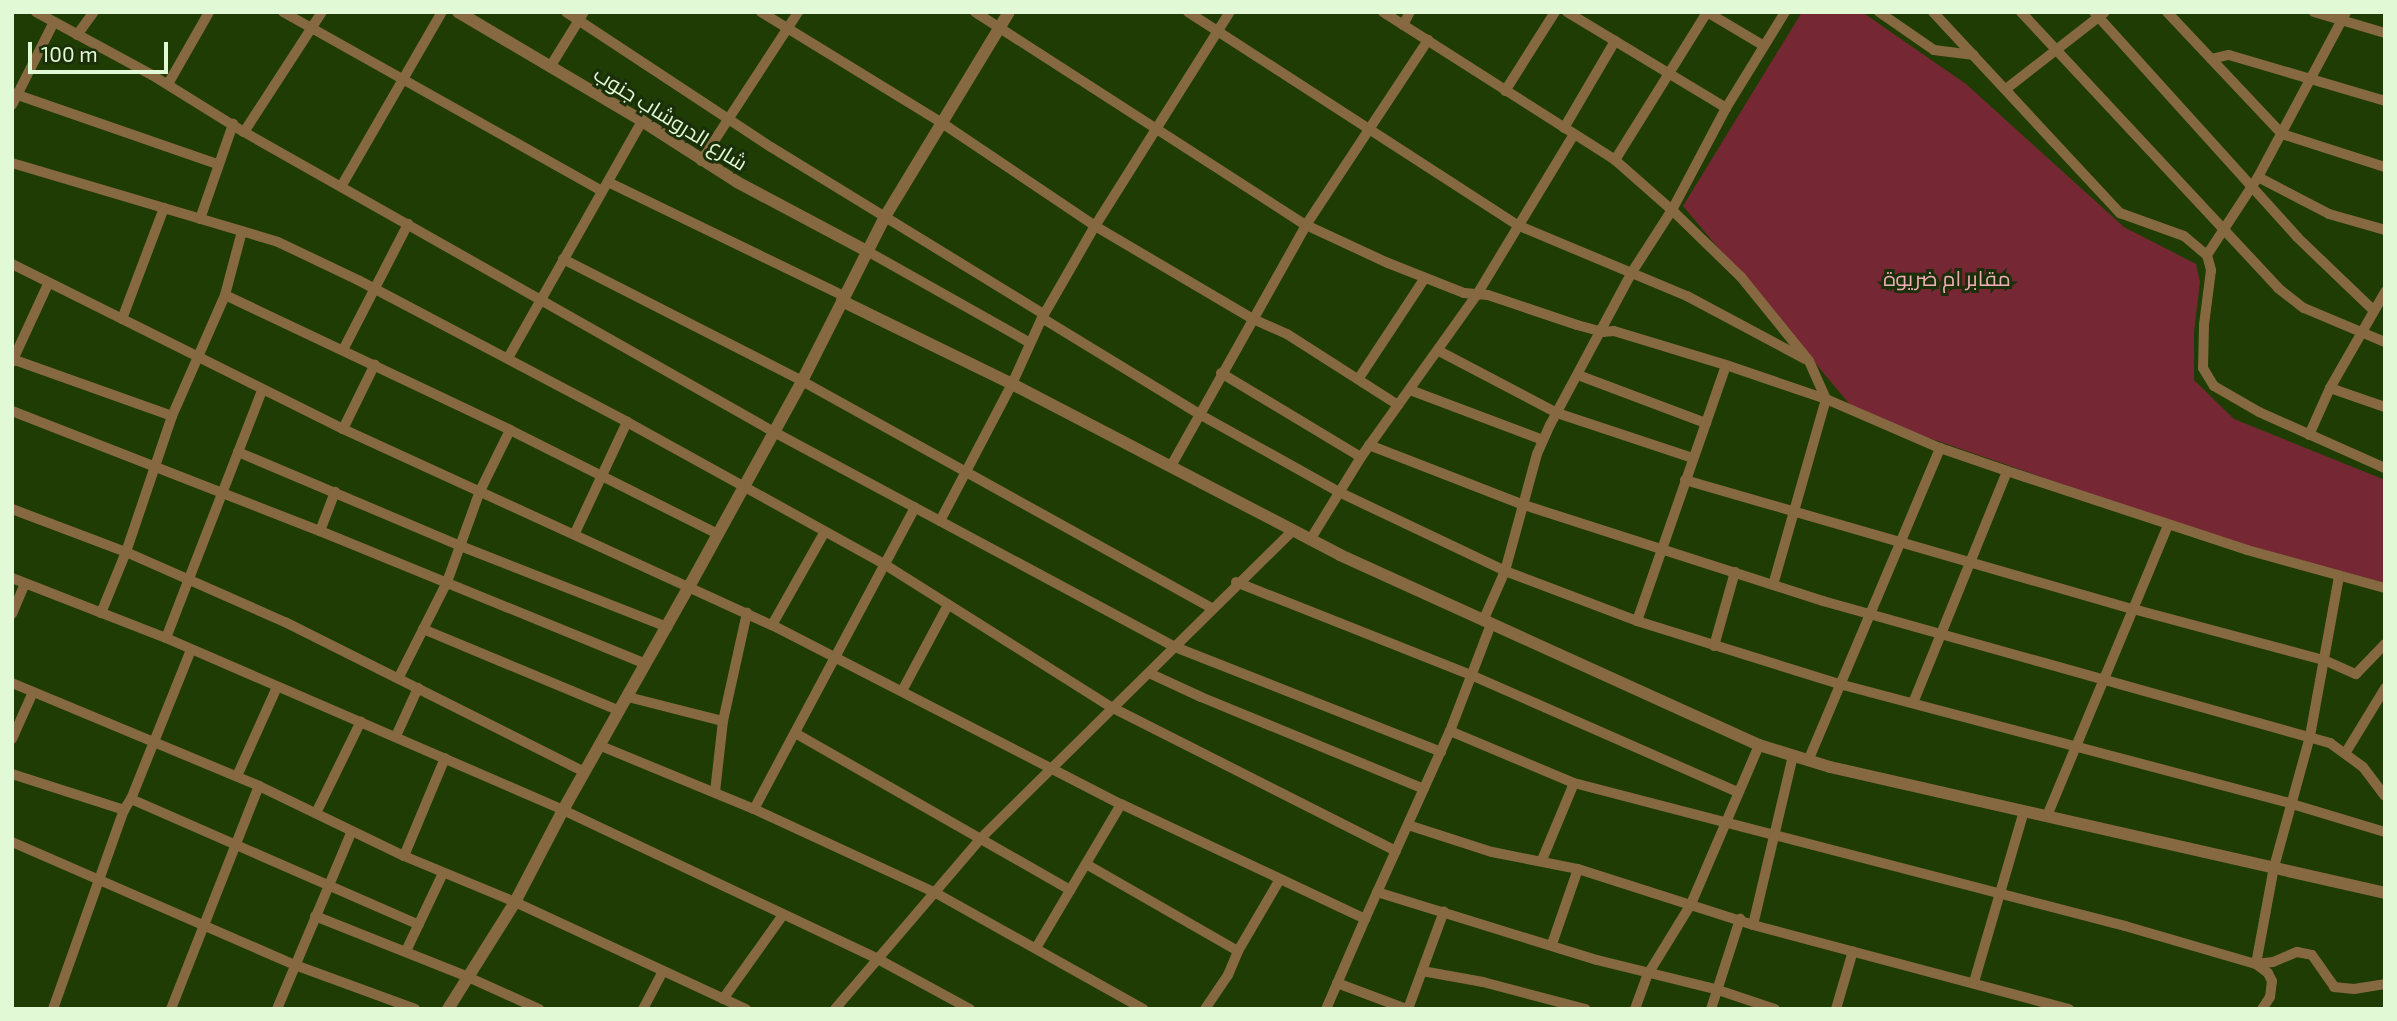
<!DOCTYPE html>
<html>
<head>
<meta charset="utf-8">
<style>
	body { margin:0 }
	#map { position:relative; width:2397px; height:1021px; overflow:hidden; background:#1e3c03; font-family:"Exo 2",Cairo,sans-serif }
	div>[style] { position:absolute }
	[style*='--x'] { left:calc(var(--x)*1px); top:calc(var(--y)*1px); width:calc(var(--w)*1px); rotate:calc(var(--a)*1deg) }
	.green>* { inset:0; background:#752834 }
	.minor>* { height:10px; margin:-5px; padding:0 5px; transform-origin:5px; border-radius:5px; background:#866841 }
	.tertiary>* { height:12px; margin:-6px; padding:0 6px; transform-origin:6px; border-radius:6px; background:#866841 }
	span { translate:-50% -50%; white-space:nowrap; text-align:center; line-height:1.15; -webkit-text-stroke:6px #1a2f0a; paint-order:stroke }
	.street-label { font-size:21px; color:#e1f9d4 }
	.park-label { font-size:21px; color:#edafb4 }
	.frame { position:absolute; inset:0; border:14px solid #e1f9d4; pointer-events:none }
	.scale { position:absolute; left:28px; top:42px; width:140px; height:32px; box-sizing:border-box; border:4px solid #e1f9d4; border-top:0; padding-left:9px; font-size:21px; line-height:24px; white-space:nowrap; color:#e1f9d4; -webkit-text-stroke:5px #1a2f0a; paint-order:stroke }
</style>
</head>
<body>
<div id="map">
	<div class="green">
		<i style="clip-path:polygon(1802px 12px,1862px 12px,1966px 84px,2124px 227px,2196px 264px,2200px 282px,2194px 332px,2194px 380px,2234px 419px,2385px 480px,2385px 583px,2206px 534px,1857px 413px,1683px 206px)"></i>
	</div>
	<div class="minor">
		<i style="--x:36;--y:12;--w:132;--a:28.5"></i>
		<i style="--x:152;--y:75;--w:108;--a:31.8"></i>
		<i style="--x:244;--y:132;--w:609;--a:29.51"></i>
		<i style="--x:774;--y:432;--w:455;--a:28.2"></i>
		<i style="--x:1175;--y:647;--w:286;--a:21.5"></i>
		<i style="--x:283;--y:12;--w:366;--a:29.3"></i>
		<i style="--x:566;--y:12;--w:245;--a:33.4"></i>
		<i style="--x:771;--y:147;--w:320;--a:31.5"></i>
		<i style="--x:761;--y:12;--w:212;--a:31.5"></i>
		<i style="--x:942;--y:123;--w:184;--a:33.9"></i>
		<i style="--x:1095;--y:226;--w:183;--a:30.5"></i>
		<i style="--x:1253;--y:319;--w:37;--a:24"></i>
		<i style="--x:1287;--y:334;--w:132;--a:32.6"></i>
		<i style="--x:975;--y:12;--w:394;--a:32.8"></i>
		<i style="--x:1306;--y:225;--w:90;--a:24.9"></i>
		<i style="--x:1388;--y:263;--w:82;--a:21.5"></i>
		<i style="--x:1464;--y:293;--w:24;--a:5"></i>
		<i style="--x:1488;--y:295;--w:94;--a:18.6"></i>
		<i style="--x:1577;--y:325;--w:27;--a:15"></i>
		<i style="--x:1603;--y:332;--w:11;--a:-5"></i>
		<i style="--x:1614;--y:331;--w:120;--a:16.9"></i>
		<i style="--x:1729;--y:366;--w:102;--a:18.8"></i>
		<i style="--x:1826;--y:399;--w:124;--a:23.3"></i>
		<i style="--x:1940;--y:448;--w:71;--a:18.9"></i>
		<i style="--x:2007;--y:471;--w:253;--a:18.2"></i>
		<i style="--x:2247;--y:550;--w:143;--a:15.4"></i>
		<i style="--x:1188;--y:12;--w:392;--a:32.9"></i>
		<i style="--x:1517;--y:225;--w:184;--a:22.7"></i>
		<i style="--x:1687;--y:296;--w:134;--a:28.1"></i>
		<i style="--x:1383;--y:12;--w:275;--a:32.5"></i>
		<i style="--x:1615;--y:160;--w:76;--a:41.3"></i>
		<i style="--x:1672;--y:210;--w:96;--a:44.2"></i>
		<i style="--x:1741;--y:277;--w:108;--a:51"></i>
		<i style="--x:1809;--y:361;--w:42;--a:65.9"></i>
		<i style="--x:1826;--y:399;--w:193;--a:105.9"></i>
		<i style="--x:1567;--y:12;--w:186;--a:31.1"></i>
		<i style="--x:1707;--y:12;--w:66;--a:30.8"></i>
		<i style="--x:1879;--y:12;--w:67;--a:34.6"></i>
		<i style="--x:1934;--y:50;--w:40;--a:7.1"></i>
		<i style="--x:1933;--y:12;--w:275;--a:47.1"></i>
		<i style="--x:2120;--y:213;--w:68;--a:19.8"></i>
		<i style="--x:2184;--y:236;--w:30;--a:40"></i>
		<i style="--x:2207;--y:255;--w:16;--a:75"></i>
		<i style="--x:2211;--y:270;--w:55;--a:97.3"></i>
		<i style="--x:2204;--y:325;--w:43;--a:91.3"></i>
		<i style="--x:2203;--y:368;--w:21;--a:59"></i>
		<i style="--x:2214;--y:386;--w:52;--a:30"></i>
		<i style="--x:2259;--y:412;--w:138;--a:24"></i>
		<i style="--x:2021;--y:12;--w:377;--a:47"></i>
		<i style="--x:2278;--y:288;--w:33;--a:38"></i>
		<i style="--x:2304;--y:308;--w:88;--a:22.8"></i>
		<i style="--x:2094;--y:12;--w:303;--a:47.9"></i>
		<i style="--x:2297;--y:237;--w:105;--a:43.8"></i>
		<i style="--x:2167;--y:12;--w:168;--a:46.7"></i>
		<i style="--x:2282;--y:134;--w:108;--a:17.8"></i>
		<i style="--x:2314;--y:12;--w:74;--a:16.5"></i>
		<i style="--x:1403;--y:25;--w:15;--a:-62"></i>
		<i style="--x:77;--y:35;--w:29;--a:-54"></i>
		<i style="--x:2211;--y:59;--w:18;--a:-13"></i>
		<i style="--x:2229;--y:55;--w:163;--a:16.4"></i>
		<i style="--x:550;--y:67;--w:65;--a:-58.3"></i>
		<i style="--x:168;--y:84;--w:83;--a:-60.3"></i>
		<i style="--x:2006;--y:89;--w:125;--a:-37.9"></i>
		<i style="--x:1505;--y:91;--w:93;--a:-57.7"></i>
		<i style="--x:12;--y:93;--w:217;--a:19.1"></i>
		<i style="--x:12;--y:105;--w:93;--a:-63.2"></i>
		<i style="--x:1564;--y:128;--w:101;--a:-59.6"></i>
		<i style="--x:244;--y:132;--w:143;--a:-57"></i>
		<i style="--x:1615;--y:160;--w:174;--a:-58.1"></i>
		<i style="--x:701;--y:161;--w:178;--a:-56.9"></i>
		<i style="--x:12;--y:163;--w:277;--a:16.5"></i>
		<i style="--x:278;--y:242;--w:89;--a:25.4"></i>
		<i style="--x:358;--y:280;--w:304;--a:27.8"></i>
		<i style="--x:627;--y:422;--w:294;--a:28.9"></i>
		<i style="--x:884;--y:564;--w:271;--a:32.2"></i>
		<i style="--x:1113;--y:708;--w:317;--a:26.8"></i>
		<i style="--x:2258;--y:177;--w:80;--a:27.5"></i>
		<i style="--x:2329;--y:214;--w:58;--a:15.9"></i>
		<i style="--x:608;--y:182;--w:262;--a:25.8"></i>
		<i style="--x:342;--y:185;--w:200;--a:-60"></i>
		<i style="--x:200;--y:219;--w:101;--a:-70.8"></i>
		<i style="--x:867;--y:251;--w:187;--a:29.4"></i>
		<i style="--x:2207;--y:255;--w:93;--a:-56.8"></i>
		<i style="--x:2258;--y:177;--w:187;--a:-61.9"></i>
		<i style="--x:563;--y:259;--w:268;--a:27"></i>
		<i style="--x:802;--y:381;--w:469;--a:29"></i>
		<i style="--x:12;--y:264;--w:370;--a:26.5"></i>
		<i style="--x:343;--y:429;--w:472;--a:24.6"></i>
		<i style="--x:772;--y:625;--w:392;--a:27.2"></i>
		<i style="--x:1121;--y:804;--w:270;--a:25.2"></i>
		<i style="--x:1365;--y:919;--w:98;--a:113.4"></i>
		<i style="--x:225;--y:295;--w:315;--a:25.3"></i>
		<i style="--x:510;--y:430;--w:233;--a:26.6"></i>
		<i style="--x:1042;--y:318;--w:184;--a:31.4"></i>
		<i style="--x:1199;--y:414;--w:162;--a:29.1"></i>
		<i style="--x:1341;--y:493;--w:182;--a:25.4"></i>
		<i style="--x:1505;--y:571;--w:141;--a:20.7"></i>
		<i style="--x:1637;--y:621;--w:216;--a:17.3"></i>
		<i style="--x:1843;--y:685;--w:465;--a:14.8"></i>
		<i style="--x:2292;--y:804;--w:97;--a:16.8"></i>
		<i style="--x:122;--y:319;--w:119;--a:-69.3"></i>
		<i style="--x:343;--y:350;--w:142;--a:-62.7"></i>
		<i style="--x:1439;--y:351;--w:133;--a:27.7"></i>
		<i style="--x:1557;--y:413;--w:143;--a:18.3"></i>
		<i style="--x:508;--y:358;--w:272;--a:-60.5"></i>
		<i style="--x:12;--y:359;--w:170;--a:19.6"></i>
		<i style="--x:12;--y:362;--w:86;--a:-65.2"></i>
		<i style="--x:1221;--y:373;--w:163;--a:31"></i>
		<i style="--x:1578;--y:375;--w:137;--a:20.6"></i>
		<i style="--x:1359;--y:378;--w:120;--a:-56.6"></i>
		<i style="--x:2330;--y:388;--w:58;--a:19.1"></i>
		<i style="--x:1410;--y:390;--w:142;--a:20.6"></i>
		<i style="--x:12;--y:411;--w:331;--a:21.3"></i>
		<i style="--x:320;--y:531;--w:352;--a:22.2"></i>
		<i style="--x:343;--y:429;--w:72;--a:-63.8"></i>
		<i style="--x:2309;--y:435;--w:51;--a:-65.9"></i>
		<i style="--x:2330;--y:388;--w:111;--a:-60.2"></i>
		<i style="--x:1369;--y:445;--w:166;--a:21.2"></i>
		<i style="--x:1524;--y:505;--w:314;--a:17.8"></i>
		<i style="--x:1823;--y:601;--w:527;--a:15.65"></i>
		<i style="--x:2330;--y:743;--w:41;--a:36"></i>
		<i style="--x:2363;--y:767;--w:36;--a:53"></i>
		<i style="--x:238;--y:452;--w:239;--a:22.9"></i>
		<i style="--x:458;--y:545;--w:225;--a:21.4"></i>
		<i style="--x:1171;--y:466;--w:276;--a:-60.7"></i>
		<i style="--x:1306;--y:225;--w:222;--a:-56.6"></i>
		<i style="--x:1685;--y:480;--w:466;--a:16.1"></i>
		<i style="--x:2133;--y:609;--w:198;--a:15"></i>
		<i style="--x:2324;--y:660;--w:35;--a:24"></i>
		<i style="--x:2356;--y:674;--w:42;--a:-46"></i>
		<i style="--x:12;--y:509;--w:122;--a:20.7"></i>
		<i style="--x:126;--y:552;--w:174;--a:23.8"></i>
		<i style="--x:285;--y:622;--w:335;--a:26.6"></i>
		<i style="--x:940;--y:521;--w:155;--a:-62.3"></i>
		<i style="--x:1012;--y:384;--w:72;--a:-65.6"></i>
		<i style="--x:1042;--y:318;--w:106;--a:-60.1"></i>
		<i style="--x:1095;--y:226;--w:253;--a:-57.8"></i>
		<i style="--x:320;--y:531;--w:42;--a:-69"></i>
		<i style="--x:575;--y:533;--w:123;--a:-64.9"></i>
		<i style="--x:1310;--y:540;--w:97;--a:-58.4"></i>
		<i style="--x:1361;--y:457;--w:198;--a:-54.5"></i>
		<i style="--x:1476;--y:296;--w:189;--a:-58.8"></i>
		<i style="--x:12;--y:578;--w:165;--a:21.3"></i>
		<i style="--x:166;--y:638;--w:433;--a:23.4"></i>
		<i style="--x:563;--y:810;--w:346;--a:25.3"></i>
		<i style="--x:876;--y:958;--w:107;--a:28.5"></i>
		<i style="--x:1236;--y:582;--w:253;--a:21.6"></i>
		<i style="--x:1471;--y:675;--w:292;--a:23.7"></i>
		<i style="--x:101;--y:613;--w:66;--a:-67.7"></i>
		<i style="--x:126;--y:552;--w:144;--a:-71.3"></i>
		<i style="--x:172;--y:416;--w:132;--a:-66.3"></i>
		<i style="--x:225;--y:295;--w:66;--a:-75.1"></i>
		<i style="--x:12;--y:614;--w:33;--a:-67"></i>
		<i style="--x:1483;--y:621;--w:55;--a:-66.3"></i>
		<i style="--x:1505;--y:571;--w:121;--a:-74.7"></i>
		<i style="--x:1537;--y:454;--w:32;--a:-66"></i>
		<i style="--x:1550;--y:425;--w:174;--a:-61.8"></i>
		<i style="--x:1632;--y:272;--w:74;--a:-57.2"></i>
		<i style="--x:1672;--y:210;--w:115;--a:-62.1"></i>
		<i style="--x:1726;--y:108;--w:113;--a:-58.4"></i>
		<i style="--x:1637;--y:621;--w:270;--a:-70.8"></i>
		<i style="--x:772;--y:625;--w:106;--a:-60.5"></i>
		<i style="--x:423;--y:629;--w:213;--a:22.6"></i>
		<i style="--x:166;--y:638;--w:265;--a:-68.8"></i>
		<i style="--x:1714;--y:646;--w:77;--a:-74.2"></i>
		<i style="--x:1149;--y:673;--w:57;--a:24.8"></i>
		<i style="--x:1201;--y:697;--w:241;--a:22.4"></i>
		<i style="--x:399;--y:677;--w:106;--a:-63.2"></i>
		<i style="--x:447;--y:582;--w:97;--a:-70.1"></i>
		<i style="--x:480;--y:491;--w:68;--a:-63.8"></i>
		<i style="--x:12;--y:683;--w:268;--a:22.6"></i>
		<i style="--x:259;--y:786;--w:161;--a:25.8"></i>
		<i style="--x:404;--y:856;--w:120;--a:22.5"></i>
		<i style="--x:515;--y:902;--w:255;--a:24.9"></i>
		<i style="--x:902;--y:691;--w:98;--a:-61.9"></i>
		<i style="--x:628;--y:697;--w:98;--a:14.2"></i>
		<i style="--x:1913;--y:703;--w:250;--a:-67.9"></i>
		<i style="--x:1450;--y:731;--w:134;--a:22.8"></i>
		<i style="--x:1574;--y:783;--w:569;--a:14.55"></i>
		<i style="--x:2125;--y:926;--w:136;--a:16.2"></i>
		<i style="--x:2256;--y:964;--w:17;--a:-7"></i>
		<i style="--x:2273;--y:962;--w:26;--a:-23"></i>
		<i style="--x:2297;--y:952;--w:15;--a:11"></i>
		<i style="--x:2312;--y:955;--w:39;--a:55"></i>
		<i style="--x:2334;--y:987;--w:20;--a:6"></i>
		<i style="--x:2354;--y:989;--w:31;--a:-9"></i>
		<i style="--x:795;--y:733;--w:317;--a:29.7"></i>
		<i style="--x:396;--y:736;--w:53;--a:-65.4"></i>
		<i style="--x:12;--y:739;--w:51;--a:-65.9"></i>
		<i style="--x:601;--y:746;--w:165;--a:22.4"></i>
		<i style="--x:754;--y:809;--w:198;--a:24.8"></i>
		<i style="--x:934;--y:892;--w:240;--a:29.2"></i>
		<i style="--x:2346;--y:752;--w:75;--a:-58.6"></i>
		<i style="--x:1808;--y:761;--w:340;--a:-67.1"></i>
		<i style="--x:12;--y:774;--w:118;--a:17.8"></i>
		<i style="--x:237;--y:776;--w:98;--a:-65.8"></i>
		<i style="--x:715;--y:792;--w:71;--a:-83.6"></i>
		<i style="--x:723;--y:721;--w:111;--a:-77.5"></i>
		<i style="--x:131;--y:799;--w:314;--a:23.6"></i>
		<i style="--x:754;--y:809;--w:342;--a:-61.9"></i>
		<i style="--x:316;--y:813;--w:102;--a:-63.9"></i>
		<i style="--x:2047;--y:816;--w:315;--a:-67.4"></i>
		<i style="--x:1408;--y:825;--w:88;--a:17.8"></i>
		<i style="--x:1492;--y:852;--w:88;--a:11.2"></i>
		<i style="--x:1578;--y:869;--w:184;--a:17.7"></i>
		<i style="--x:1753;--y:925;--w:327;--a:14.9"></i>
		<i style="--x:12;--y:842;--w:309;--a:23.5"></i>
		<i style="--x:295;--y:965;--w:128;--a:20.1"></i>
		<i style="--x:404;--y:856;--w:106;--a:-67.3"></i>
		<i style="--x:1542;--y:860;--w:83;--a:-67.4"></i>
		<i style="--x:1086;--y:864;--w:175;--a:29.8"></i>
		<i style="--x:1377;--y:892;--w:230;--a:17.2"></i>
		<i style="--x:1597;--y:960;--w:122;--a:13.8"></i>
		<i style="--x:1715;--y:989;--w:63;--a:18.4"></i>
		<i style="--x:315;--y:916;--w:165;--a:21.7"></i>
		<i style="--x:468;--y:977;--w:78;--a:24.3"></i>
		<i style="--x:1365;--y:919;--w:206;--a:-65.7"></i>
		<i style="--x:1450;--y:731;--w:115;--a:-69"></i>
		<i style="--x:1753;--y:925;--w:174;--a:-76.7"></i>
		<i style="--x:1552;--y:944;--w:79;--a:-70.9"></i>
		<i style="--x:1036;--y:948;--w:167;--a:-59.4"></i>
		<i style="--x:406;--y:951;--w:86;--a:-64.6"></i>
		<i style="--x:1422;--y:971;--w:62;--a:10.2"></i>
		<i style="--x:1483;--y:982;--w:106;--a:14.8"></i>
		<i style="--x:1974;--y:982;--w:178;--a:-73.7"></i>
		<i style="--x:1337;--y:983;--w:74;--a:20.6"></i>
		<i style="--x:723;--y:999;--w:103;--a:-54.5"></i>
		<i style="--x:53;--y:1009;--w:211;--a:-70.4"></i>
		<i style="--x:124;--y:810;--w:13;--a:-58"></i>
		<i style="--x:131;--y:799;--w:161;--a:-68.1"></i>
		<i style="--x:171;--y:1009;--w:240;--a:-68.5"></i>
		<i style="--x:277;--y:1009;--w:193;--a:-67.2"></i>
		<i style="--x:643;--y:1009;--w:43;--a:-62.2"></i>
		<i style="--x:835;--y:1009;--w:225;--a:-49.5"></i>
		<i style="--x:981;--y:838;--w:436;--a:-44.6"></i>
		<i style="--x:1205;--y:1009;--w:41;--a:-55.9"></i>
		<i style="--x:1228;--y:975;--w:26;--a:-67"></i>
		<i style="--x:1238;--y:951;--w:83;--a:-59.7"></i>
		<i style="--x:1408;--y:1009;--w:104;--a:-69.8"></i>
		<i style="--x:1635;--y:1009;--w:37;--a:-70"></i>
		<i style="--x:1648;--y:974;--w:82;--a:-58.4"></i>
		<i style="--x:1691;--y:904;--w:173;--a:-66.8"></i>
		<i style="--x:1711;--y:1009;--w:95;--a:-72.1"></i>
		<i style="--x:1836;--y:1009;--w:60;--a:-73.7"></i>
		<i style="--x:2262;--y:1009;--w:14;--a:-56"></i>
		<i style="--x:2270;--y:997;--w:16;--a:-83"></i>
		<i style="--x:2272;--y:981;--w:9;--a:-117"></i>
		<i style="--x:2268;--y:973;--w:15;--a:-143"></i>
		<i style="--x:2256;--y:964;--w:99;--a:-79.5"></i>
		<i style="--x:2274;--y:867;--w:136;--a:-74.6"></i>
		<i style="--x:2310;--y:736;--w:163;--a:-79.7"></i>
	</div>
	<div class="tertiary">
		<i style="--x:458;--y:12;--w:214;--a:30.6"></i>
		<i style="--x:642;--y:121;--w:113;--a:32.7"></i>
		<i style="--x:737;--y:182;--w:147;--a:28"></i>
		<i style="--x:842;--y:301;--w:189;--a:26"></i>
		<i style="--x:1012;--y:384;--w:370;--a:27.5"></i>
		<i style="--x:1340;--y:555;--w:460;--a:24.4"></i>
		<i style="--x:1759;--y:745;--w:74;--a:17.2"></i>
		<i style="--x:1830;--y:767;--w:569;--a:12.79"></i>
		<i style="--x:448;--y:1009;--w:126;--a:-57.9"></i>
		<i style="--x:515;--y:902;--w:104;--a:-62.4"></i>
		<i style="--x:563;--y:810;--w:258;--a:-60.6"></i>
		<i style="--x:690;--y:585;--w:233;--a:-61.2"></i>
		<i style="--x:802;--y:381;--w:186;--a:-63.2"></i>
		<i style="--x:886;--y:215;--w:237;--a:-58.8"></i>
	</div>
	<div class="street-label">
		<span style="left:671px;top:118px;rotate:32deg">شارع الدروشاب جنوب</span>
	</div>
	<div class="park-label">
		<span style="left:1947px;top:278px">مقابر ام ضريوة</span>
	</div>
	<div class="frame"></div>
	<div class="scale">100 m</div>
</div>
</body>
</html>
